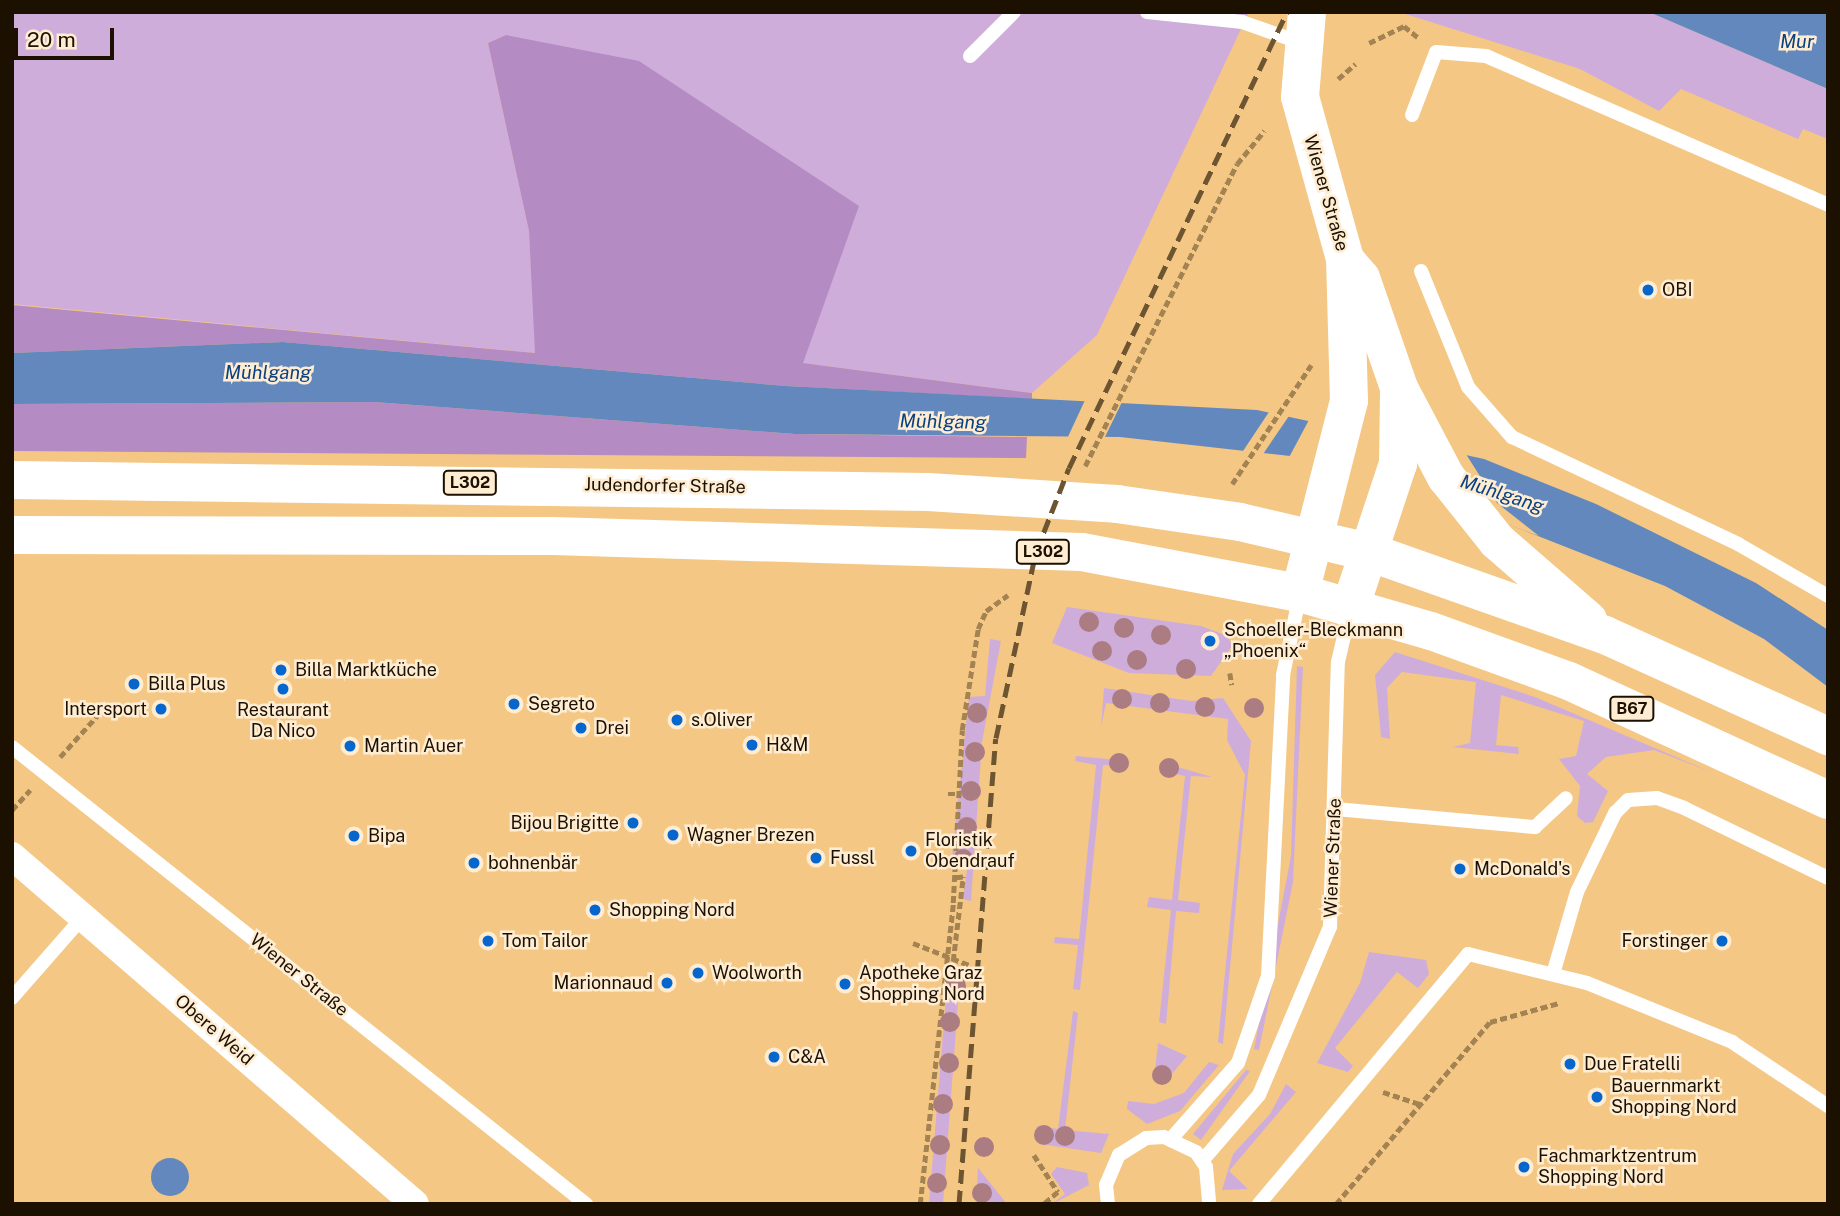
<!DOCTYPE html>
<html>
<head>
<meta charset="utf-8">
<style>
	body { margin:0 }
	#map { position:relative; width:1840px; height:1216px; overflow:hidden; background:#f4c784; font-family:"Public Sans",sans-serif }
	div>[style] { position:absolute }
	[style*='--x'] { left:calc(var(--x)*1px); top:calc(var(--y)*1px); width:calc(var(--w)*1px); rotate:calc(var(--a)*1deg) }
	.green>* { inset:0; background:#cfaddb }
	.forest>* { inset:0; background:#b48bc3 }
	.water>* { inset:0; background:#6288bd }
	.round { border-radius:50% }
	.pier>* { inset:0; background:#f4c784 }
	.path>* { height:4.5px; margin-top:-2.25px; transform-origin:0; background:repeating-linear-gradient(90deg,#a48353 0 7px,transparent 0 10.5px) }
	.lane>* { height:14px; margin:-7px; padding:0 7px; transform-origin:7px; border-radius:7px; background:#fff }
	.street>* { height:28px; margin:-14px; padding:0 14px; transform-origin:14px; border-radius:14px; background:#fff }
	.primary>* { height:38px; margin:-19px; padding:0 19px; transform-origin:19px; border-radius:19px; background:#fff }
	.rail>* { height:5px; margin-top:-2.5px; transform-origin:0; background:repeating-linear-gradient(90deg,#6e5532 0 14px,transparent 0 21px) }
	.trees>* { width:20px; height:20px; margin:-10px; border-radius:50%; background:#ac7c83 }
	.dots>* { width:19px; height:19px; translate:-50% -50%; box-sizing:border-box; border:4px solid #ffedd3; border-radius:50% }
	span { translate:-50% -50%; white-space:nowrap; text-align:center; line-height:1.15; -webkit-text-stroke:5px #ffedd3; paint-order:stroke }
	.shield-label span { padding:2px 5px; background:#ffedd3; border:2px solid; border-radius:5px; -webkit-text-stroke-width:0 }
	.shield-label { font-size:16px; color:#1c1000; font-weight:700 }
	.street-label { font-size:18px; color:#1c1000 }
	.poi-label { font-size:18px; color:#1c1000 }
	.left { translate:0 -50%; text-align:left }
	.right { translate:-100% -50%; text-align:right }
	.water-label { font-size:19px; color:#0b4081; font-style:italic }
	.frame { position:absolute; inset:0; border:14px solid #1c1000; pointer-events:none }
	.scale { position:absolute; left:14px; top:28px; width:100px; height:32px; box-sizing:border-box; border:4px solid #1c1000; border-top:0; padding-left:9px; font-size:21px; line-height:24px; white-space:nowrap; color:#1c1000; -webkit-text-stroke:5px #ffedd3; paint-order:stroke }
</style>
</head>
<body>
<div id="map">
	<div class="green">
		<i style="clip-path:polygon(12px 12px,1249px 12px,1097px 335px,1032px 393px,803px 363px,506px 35px,488px 43px,529px 231px,536px 353px,12px 304px)"></i>
		<i style="clip-path:polygon(1399px 12px,1649px 12px,1828px 89px,1828px 139px,1803px 129px,1798px 139px,1681px 89px,1659px 111px,1580px 69px)"></i>
		<i style="clip-path:polygon(1067px 607px,1201px 626px,1228px 636px,1232px 646px,1211px 676px,1129px 673px,1052px 643px)"></i>
		<i style="clip-path:polygon(990px 639px,1001px 641px,982px 742px,971px 901px,963px 899px,967px 869px,951px 866px,969px 697px,985px 696px)"></i>
		<i style="clip-path:polygon(1395px 652px,1535px 697px,1711px 772px,1654px 750px,1606px 757px,1587px 774px,1608px 791px,1593px 822px,1585px 823px,1577px 816px,1580px 786px,1559px 759px,1576px 756px,1584px 721px,1501px 695px,1496px 745px,1518px 747px,1519px 754px,1453px 747px,1470px 743px,1476px 682px,1402px 672px,1387px 688px,1390px 739px,1381px 737px,1375px 675px)"></i>
		<i style="clip-path:polygon(1297px 666px,1303px 667px,1293px 882px,1259px 1050px,1254px 1049px,1291px 856px)"></i>
		<i style="clip-path:polygon(1104px 688px,1191px 701px,1223px 698px,1251px 741px,1223px 1044px,1218px 1042px,1245px 775px,1227px 740px,1228px 719px,1106px 703px,1101px 727px)"></i>
		<i style="clip-path:polygon(1076px 756px,1129px 761px,1128px 767px,1103px 765px,1080px 990px,1073px 989px,1078px 945px,1054px 943px,1055px 937px,1079px 939px,1096px 765px,1075px 761px)"></i>
		<i style="clip-path:polygon(1164px 763px,1212px 777px,1191px 776px,1178px 900px,1200px 903px,1199px 913px,1176px 911px,1166px 1024px,1159px 1022px,1171px 910px,1147px 907px,1149px 897px,1172px 900px,1185px 776px,1162px 771px)"></i>
		<i style="clip-path:polygon(1369px 952px,1426px 960px,1429px 974px,1418px 988px,1397px 972px,1335px 1048px,1353px 1066px,1348px 1072px,1317px 1063px,1360px 983px)"></i>
		<i style="clip-path:polygon(948px 973px,960px 976px,943px 1204px,929px 1204px)"></i>
		<i style="clip-path:polygon(1073px 1011px,1078px 1013px,1065px 1130px,1109px 1134px,1101px 1153px,1040px 1144px,1036px 1137px,1037px 1126px,1058px 1129px)"></i>
		<i style="clip-path:polygon(1158px 1043px,1187px 1056px,1165px 1082px,1154px 1079px)"></i>
		<i style="clip-path:polygon(1209px 1062px,1219px 1065px,1180px 1111px,1147px 1124px,1127px 1109px,1128px 1101px,1154px 1104px,1184px 1093px)"></i>
		<i style="clip-path:polygon(1246px 1070px,1250px 1071px,1201px 1140px,1193px 1134px)"></i>
		<i style="clip-path:polygon(1286px 1084px,1296px 1092px,1229px 1171px,1248px 1189px,1222px 1190px,1233px 1154px,1270px 1114px)"></i>
		<i style="clip-path:polygon(1057px 1167px,1087px 1173px,1089px 1185px,1052px 1204px,1065px 1194px,1051px 1174px)"></i>
		<i style="clip-path:polygon(978px 1168px,1007px 1204px,976px 1204px)"></i>
	</div>
	<div class="forest">
		<i style="clip-path:polygon(506px 35px,639px 61px,859px 206px,803px 363px,1032px 393px,1032px 399px,786px 386px,283px 342px,12px 353px,12px 305px,535px 353px,529px 231px,488px 43px)"></i>
		<i style="clip-path:polygon(374px 402px,795px 434px,1027px 437px,1026px 458px,12px 451px,12px 404px)"></i>
	</div>
	<div class="water">
		<i style="clip-path:polygon(1649px 12px,1828px 12px,1828px 89px)"></i>
		<i style="clip-path:polygon(283px 342px,786px 386px,1257px 410px,1484px 459px,1596px 504px,1756px 583px,1828px 630px,1828px 687px,1764px 639px,1665px 586px,1353px 463px,1120px 437px,795px 434px,374px 402px,12px 404px,12px 353px)"></i>
		<i class="round" style="left:151px;top:1158px;width:38px;height:38px"></i>
	</div>
	<div class="pier">
		<i style="clip-path:polygon(1086px 398px,1123px 400px,1103px 441px,1066px 441px)"></i>
		<i style="clip-path:polygon(1271px 409px,1291px 413px,1259px 460px,1239px 457px)"></i>
		<i style="clip-path:polygon(1310px 418px,1464px 451px,1497px 503px,1539px 536px,1352px 466px,1286px 463px)"></i>
	</div>
	<div class="path">
		<i style="--x:1369;--y:43;--w:39;--a:-26"></i>
		<i style="--x:1404;--y:26;--w:19;--a:39"></i>
		<i style="--x:1338;--y:79;--w:23;--a:-41"></i>
		<i style="--x:1085;--y:466;--w:338;--a:-63.3"></i>
		<i style="--x:1237;--y:164;--w:43;--a:-50.7"></i>
		<i style="--x:1232;--y:484;--w:143;--a:-56.4"></i>
		<i style="--x:1230;--y:673;--w:12;--a:81"></i>
		<i style="--x:60;--y:757;--w:69;--a:-48"></i>
		<i style="--x:948;--y:794;--w:11;--a:0"></i>
		<i style="--x:12;--y:810;--w:27;--a:-48"></i>
		<i style="--x:913;--y:943;--w:60;--a:21.4"></i>
		<i style="--x:953;--y:961;--w:85;--a:-83.2"></i>
		<i style="--x:963;--y:877;--w:9;--a:174"></i>
		<i style="--x:1383;--y:1092;--w:39;--a:18"></i>
		<i style="--x:1034;--y:1155;--w:44;--a:57"></i>
		<i style="--x:1058;--y:1192;--w:18;--a:139"></i>
		<i style="--x:920;--y:1204;--w:303;--a:-83.7"></i>
		<i style="--x:953;--y:903;--w:173;--a:-87"></i>
		<i style="--x:962;--y:730;--w:102;--a:-81"></i>
		<i style="--x:978;--y:629;--w:20;--a:-66"></i>
		<i style="--x:986;--y:611;--w:27;--a:-36"></i>
		<i style="--x:1336;--y:1204;--w:238;--a:-49.8"></i>
		<i style="--x:1490;--y:1022;--w:72;--a:-15.4"></i>
	</div>
	<div class="lane">
		<i style="--x:1147;--y:12;--w:96;--a:6"></i>
		<i style="--x:1242;--y:22;--w:64;--a:19.3"></i>
		<i style="--x:970;--y:56;--w:62;--a:-45"></i>
		<i style="--x:1412;--y:115;--w:67;--a:-69.1"></i>
		<i style="--x:1436;--y:52;--w:50;--a:4.6"></i>
		<i style="--x:1486;--y:56;--w:373;--a:23.5"></i>
		<i style="--x:1421;--y:271;--w:125;--a:67.9"></i>
		<i style="--x:1468;--y:387;--w:67;--a:48.7"></i>
		<i style="--x:1512;--y:437;--w:250;--a:25.3"></i>
		<i style="--x:1738;--y:544;--w:104;--a:30"></i>
		<i style="--x:12;--y:747;--w:734;--a:38.53"></i>
		<i style="--x:1336;--y:809;--w:200;--a:5.2"></i>
		<i style="--x:1535;--y:827;--w:42;--a:-43.1"></i>
		<i style="--x:1553;--y:974;--w:85;--a:-73.7"></i>
		<i style="--x:1577;--y:892;--w:88;--a:-64.3"></i>
		<i style="--x:1615;--y:813;--w:18;--a:-45"></i>
		<i style="--x:1628;--y:800;--w:29;--a:-4"></i>
		<i style="--x:1657;--y:798;--w:29;--a:20"></i>
		<i style="--x:1684;--y:808;--w:160;--a:25.9"></i>
		<i style="--x:12;--y:998;--w:108;--a:-48.8"></i>
		<i style="--x:1171;--y:1139;--w:101;--a:-48.6"></i>
		<i style="--x:1238;--y:1063;--w:92;--a:-71"></i>
		<i style="--x:1268;--y:976;--w:301;--a:-87.1"></i>
		<i style="--x:1283;--y:675;--w:83;--a:-78.1"></i>
		<i style="--x:1202;--y:1161;--w:87;--a:-49.2"></i>
		<i style="--x:1259;--y:1095;--w:182;--a:-67.1"></i>
		<i style="--x:1330;--y:927;--w:265;--a:-88.3"></i>
		<i style="--x:1338;--y:662;--w:53;--a:-77"></i>
		<i style="--x:1108;--y:1204;--w:19;--a:-96"></i>
		<i style="--x:1106;--y:1185;--w:33;--a:-67"></i>
		<i style="--x:1119;--y:1155;--w:32;--a:-32"></i>
		<i style="--x:1146;--y:1138;--w:18;--a:-3"></i>
		<i style="--x:1164;--y:1137;--w:35;--a:25"></i>
		<i style="--x:1196;--y:1152;--w:18;--a:56"></i>
		<i style="--x:1206;--y:1167;--w:37;--a:85"></i>
		<i style="--x:1259;--y:1204;--w:326;--a:-50.1"></i>
		<i style="--x:1468;--y:954;--w:122;--a:13.7"></i>
		<i style="--x:1587;--y:983;--w:157;--a:22.1"></i>
		<i style="--x:1732;--y:1042;--w:115;--a:33.7"></i>
	</div>
	<div class="street">
		<i style="--x:12;--y:856;--w:532;--a:40.81"></i>
	</div>
	<div class="primary">
		<i style="--x:1347;--y:262;--w:21;--a:49"></i>
		<i style="--x:1361;--y:278;--w:116;--a:70.9"></i>
		<i style="--x:1399;--y:388;--w:101;--a:62.2"></i>
		<i style="--x:1446;--y:477;--w:82;--a:51.4"></i>
		<i style="--x:1497;--y:541;--w:121;--a:41"></i>
		<i style="--x:12;--y:480;--w:916;--a:0.75"></i>
		<i style="--x:928;--y:492;--w:189;--a:3.6"></i>
		<i style="--x:1117;--y:504;--w:124;--a:8.3"></i>
		<i style="--x:1240;--y:522;--w:132;--a:13.1"></i>
		<i style="--x:1369;--y:552;--w:250;--a:19.4"></i>
		<i style="--x:1605;--y:635;--w:245;--a:24.4"></i>
		<i style="--x:12;--y:535;--w:541;--a:0.11"></i>
		<i style="--x:553;--y:536;--w:529;--a:1.73"></i>
		<i style="--x:1082;--y:552;--w:222;--a:10.7"></i>
		<i style="--x:1300;--y:593;--w:136;--a:16.2"></i>
		<i style="--x:1431;--y:631;--w:147;--a:19.9"></i>
		<i style="--x:1569;--y:681;--w:285;--a:24.7"></i>
		<i style="--x:1300;--y:593;--w:198;--a:-75.7"></i>
		<i style="--x:1349;--y:401;--w:142;--a:-91.6"></i>
		<i style="--x:1345;--y:259;--w:168;--a:-105.5"></i>
		<i style="--x:1300;--y:97;--w:85;--a:-85.3"></i>
		<i style="--x:1351;--y:605;--w:149;--a:-71.6"></i>
		<i style="--x:1398;--y:464;--w:73;--a:-89.2"></i>
	</div>
	<div class="rail">
		<i style="--x:959;--y:1204;--w:467;--a:-85.5"></i>
		<i style="--x:996;--y:738;--w:190;--a:-77.9"></i>
		<i style="--x:1036;--y:552;--w:90;--a:-68.6"></i>
		<i style="--x:1069;--y:468;--w:505;--a:-64.45"></i>
	</div>
	<div class="trees">
		<i style="left:1089px;top:622px"></i>
		<i style="left:1124px;top:628px"></i>
		<i style="left:1161px;top:635px"></i>
		<i style="left:1102px;top:651px"></i>
		<i style="left:1137px;top:660px"></i>
		<i style="left:1186px;top:669px"></i>
		<i style="left:1122px;top:699px"></i>
		<i style="left:1160px;top:703px"></i>
		<i style="left:1205px;top:707px"></i>
		<i style="left:1254px;top:708px"></i>
		<i style="left:977px;top:713px"></i>
		<i style="left:975px;top:752px"></i>
		<i style="left:1119px;top:763px"></i>
		<i style="left:1169px;top:768px"></i>
		<i style="left:971px;top:791px"></i>
		<i style="left:967px;top:827px"></i>
		<i style="left:963px;top:859px"></i>
		<i style="left:956px;top:986px"></i>
		<i style="left:950px;top:1022px"></i>
		<i style="left:949px;top:1063px"></i>
		<i style="left:1162px;top:1075px"></i>
		<i style="left:943px;top:1104px"></i>
		<i style="left:1044px;top:1135px"></i>
		<i style="left:1065px;top:1136px"></i>
		<i style="left:940px;top:1145px"></i>
		<i style="left:984px;top:1147px"></i>
		<i style="left:937px;top:1183px"></i>
		<i style="left:982px;top:1193px"></i>
	</div>
	<div class="dots">
		<i style="left:1648px;top:290px;background:#0566ce"></i>
		<i style="left:1210px;top:641px;background:#0566ce"></i>
		<i style="left:281px;top:670px;background:#0566ce"></i>
		<i style="left:134px;top:684px;background:#0566ce"></i>
		<i style="left:283px;top:689px;background:#0566ce"></i>
		<i style="left:514px;top:704px;background:#0566ce"></i>
		<i style="left:161px;top:709px;background:#0566ce"></i>
		<i style="left:677px;top:720px;background:#0566ce"></i>
		<i style="left:581px;top:728px;background:#0566ce"></i>
		<i style="left:752px;top:745px;background:#0566ce"></i>
		<i style="left:350px;top:746px;background:#0566ce"></i>
		<i style="left:633px;top:823px;background:#0566ce"></i>
		<i style="left:673px;top:835px;background:#0566ce"></i>
		<i style="left:354px;top:836px;background:#0566ce"></i>
		<i style="left:911px;top:851px;background:#0566ce"></i>
		<i style="left:816px;top:858px;background:#0566ce"></i>
		<i style="left:474px;top:863px;background:#0566ce"></i>
		<i style="left:1460px;top:869px;background:#0566ce"></i>
		<i style="left:595px;top:910px;background:#0566ce"></i>
		<i style="left:488px;top:941px;background:#0566ce"></i>
		<i style="left:1722px;top:941px;background:#0566ce"></i>
		<i style="left:698px;top:973px;background:#0566ce"></i>
		<i style="left:667px;top:983px;background:#0566ce"></i>
		<i style="left:845px;top:984px;background:#0566ce"></i>
		<i style="left:774px;top:1057px;background:#0566ce"></i>
		<i style="left:1570px;top:1064px;background:#0566ce"></i>
		<i style="left:1597px;top:1097px;background:#0566ce"></i>
		<i style="left:1524px;top:1167px;background:#0566ce"></i>
	</div>
	<div class="shield-label">
		<span style="left:470px;top:483px">L302</span>
		<span style="left:1043px;top:552px">L302</span>
		<span style="left:1632px;top:709px">B67</span>
	</div>
	<div class="street-label">
		<span style="left:1326px;top:193px;rotate:74deg">Wiener Straße</span>
		<span style="left:665px;top:486px;rotate:1deg">Judendorfer Straße</span>
		<span style="left:1333px;top:858px;rotate:-88deg">Wiener Straße</span>
		<span style="left:299px;top:975px;rotate:39deg">Wiener Straße</span>
		<span style="left:214px;top:1030px;rotate:41deg">Obere Weid</span>
	</div>
	<div class="poi-label">
		<span class="left" style="left:1662px;top:290px">OBI</span>
		<span class="left" style="left:1224px;top:641px">Schoeller-Bleckmann<br>„Phoenix“</span>
		<span class="left" style="left:295px;top:670px">Billa Marktküche</span>
		<span class="left" style="left:148px;top:684px">Billa Plus</span>
		<span class="left" style="left:528px;top:704px">Segreto</span>
		<span class="right" style="left:147px;top:709px">Intersport</span>
		<span style="left:283px;top:721px">Restaurant<br>Da Nico</span>
		<span class="left" style="left:691px;top:720px">s.Oliver</span>
		<span class="left" style="left:595px;top:728px">Drei</span>
		<span class="left" style="left:766px;top:745px">H&amp;M</span>
		<span class="left" style="left:364px;top:746px">Martin Auer</span>
		<span class="right" style="left:619px;top:823px">Bijou Brigitte</span>
		<span class="left" style="left:687px;top:835px">Wagner Brezen</span>
		<span class="left" style="left:368px;top:836px">Bipa</span>
		<span class="left" style="left:925px;top:851px">Floristik<br>Obendrauf</span>
		<span class="left" style="left:830px;top:858px">Fussl</span>
		<span class="left" style="left:488px;top:863px">bohnenbär</span>
		<span class="left" style="left:1474px;top:869px">McDonald's</span>
		<span class="left" style="left:609px;top:910px">Shopping Nord</span>
		<span class="left" style="left:502px;top:941px">Tom Tailor</span>
		<span class="right" style="left:1708px;top:941px">Forstinger</span>
		<span class="left" style="left:712px;top:973px">Woolworth</span>
		<span class="left" style="left:859px;top:984px">Apotheke Graz<br>Shopping Nord</span>
		<span class="right" style="left:653px;top:983px">Marionnaud</span>
		<span class="left" style="left:788px;top:1057px">C&amp;A</span>
		<span class="left" style="left:1584px;top:1064px">Due Fratelli</span>
		<span class="left" style="left:1611px;top:1097px">Bauernmarkt<br>Shopping Nord</span>
		<span class="left" style="left:1538px;top:1167px">Fachmarktzentrum<br>Shopping Nord</span>
	</div>
	<div class="water-label">
		<span style="left:1797px;top:42px">Mur</span>
		<span style="left:268px;top:373px">Mühlgang</span>
		<span style="left:943px;top:422px;rotate:1deg">Mühlgang</span>
		<span style="left:1502px;top:494px;rotate:18deg">Mühlgang</span>
	</div>
	<div class="frame"></div>
	<div class="scale">20 m</div>
</div>
</body>
</html>
